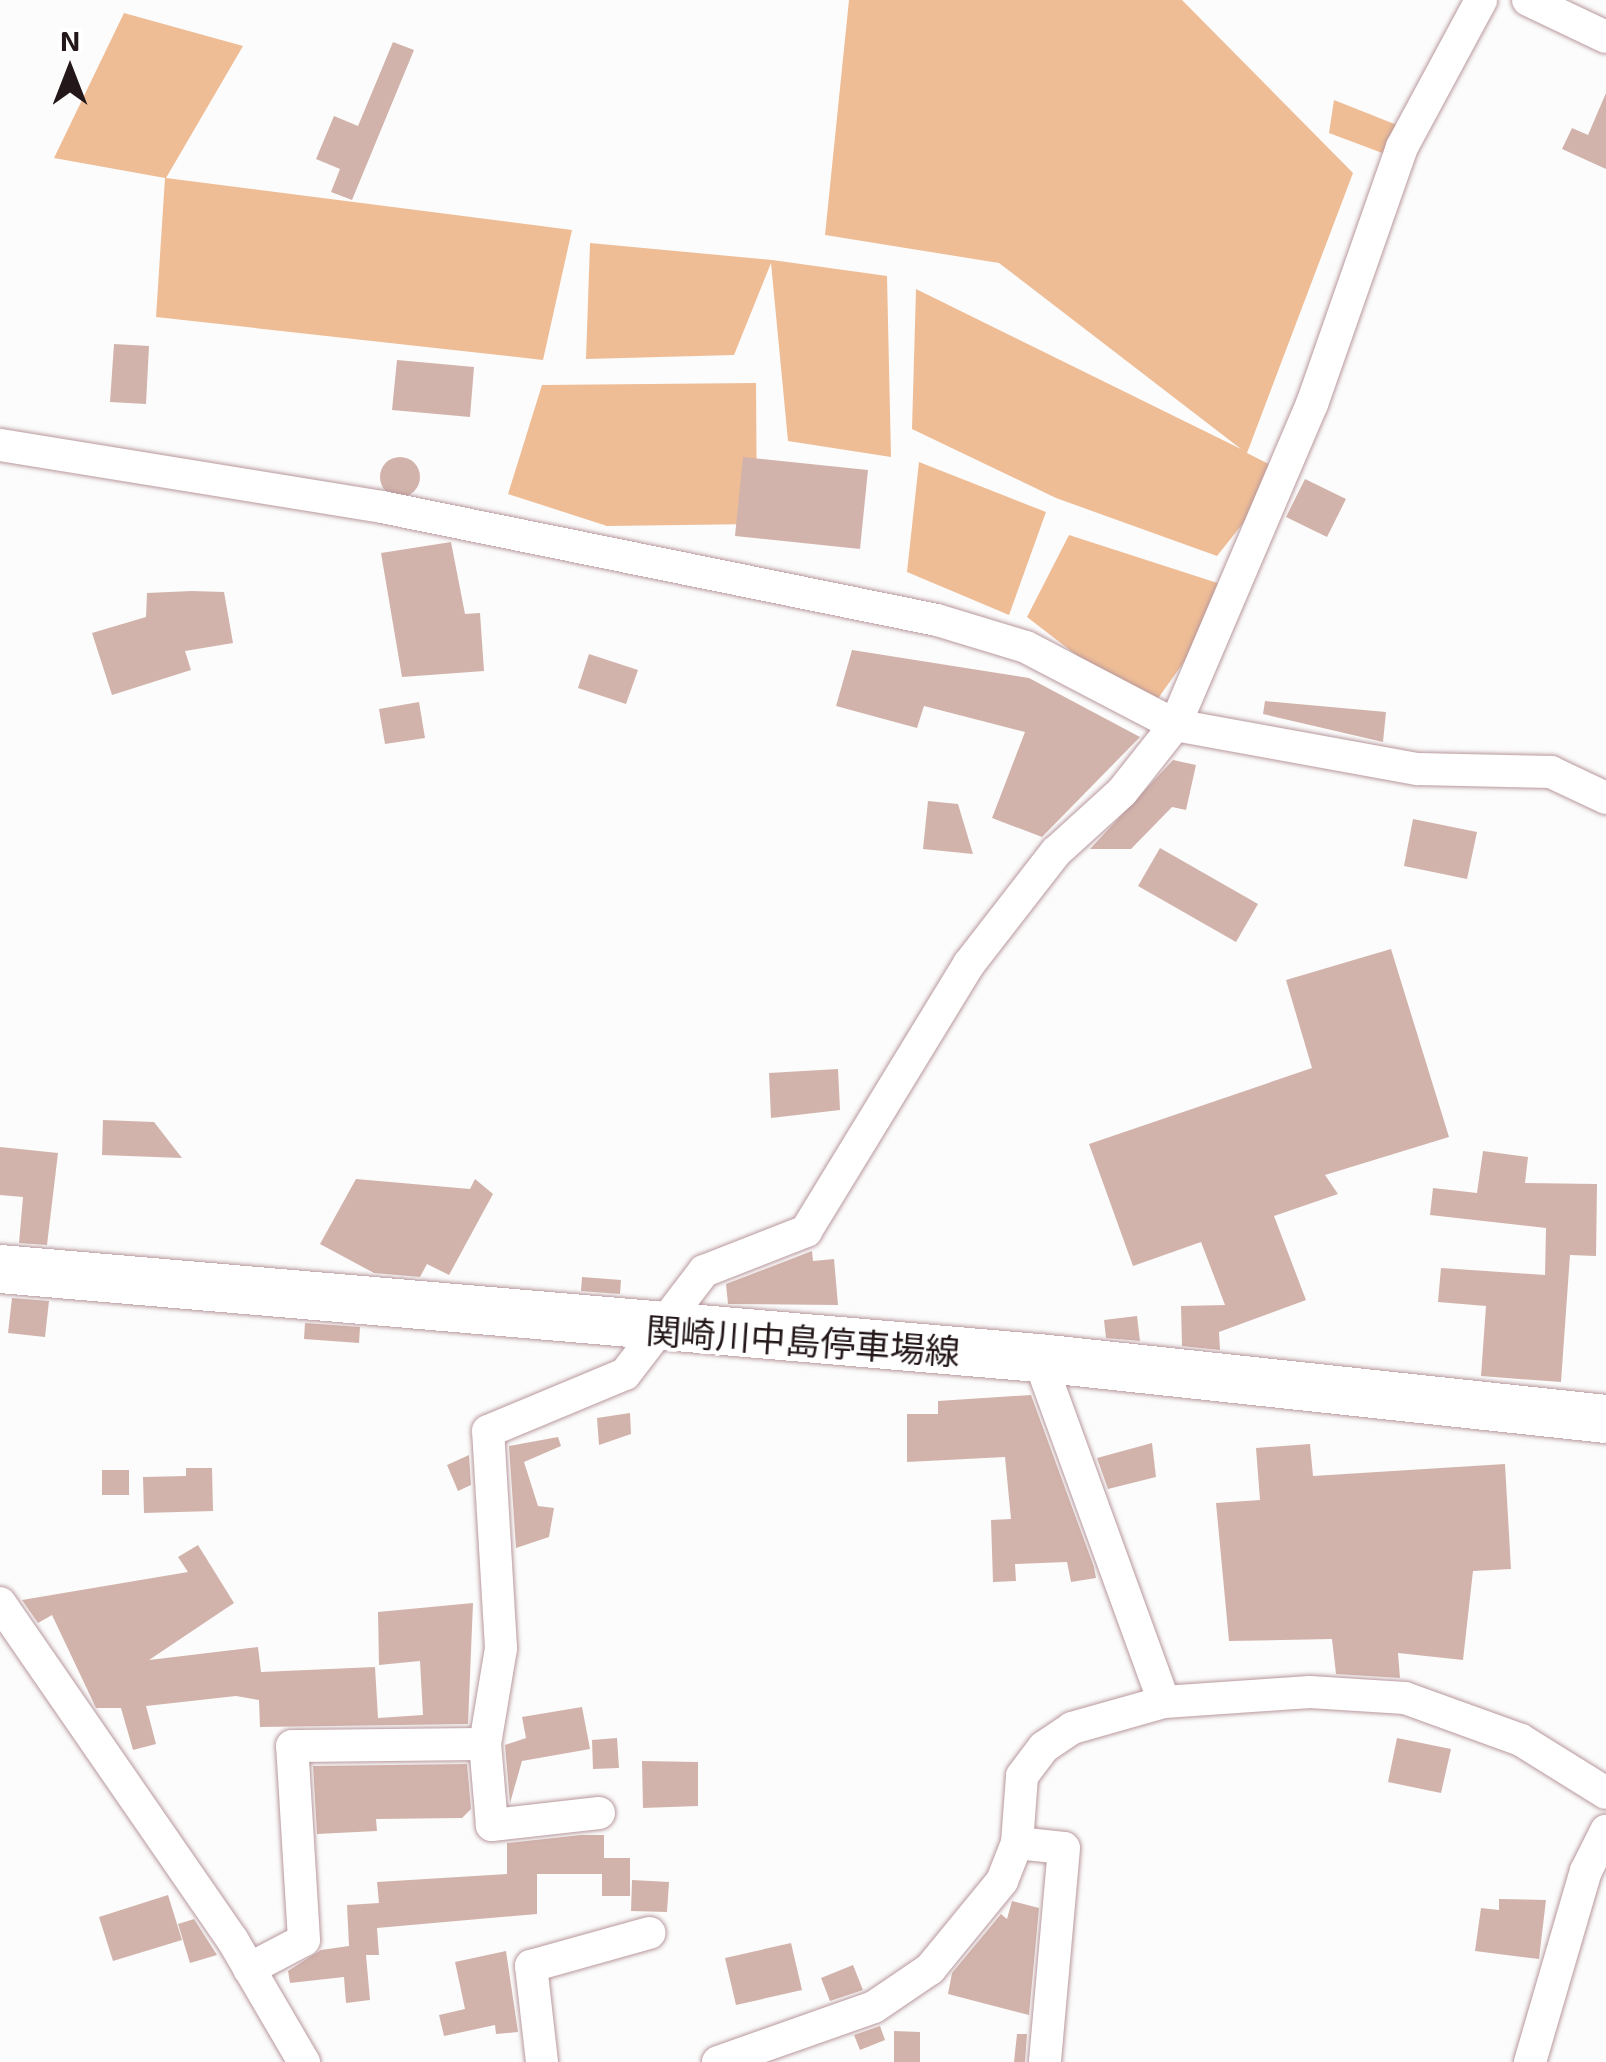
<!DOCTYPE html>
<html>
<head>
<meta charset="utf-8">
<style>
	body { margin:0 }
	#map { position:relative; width:1606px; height:2062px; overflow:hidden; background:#fcfcfc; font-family:"Exo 2","Noto Sans JP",sans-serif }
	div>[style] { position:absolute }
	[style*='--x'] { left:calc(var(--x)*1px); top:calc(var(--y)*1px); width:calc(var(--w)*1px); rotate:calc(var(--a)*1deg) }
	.green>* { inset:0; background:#eebd96 }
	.building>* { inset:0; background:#d2b3ab }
	.round { border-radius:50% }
	.roads { filter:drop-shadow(0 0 2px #b8989d) drop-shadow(0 0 2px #b8989d) }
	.street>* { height:32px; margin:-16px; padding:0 16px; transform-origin:16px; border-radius:16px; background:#fff }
	.secondary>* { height:48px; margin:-24px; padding:0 24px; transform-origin:24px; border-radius:24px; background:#fff }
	span { translate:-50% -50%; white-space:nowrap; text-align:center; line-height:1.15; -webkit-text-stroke:8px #fff; paint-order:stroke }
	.street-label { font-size:35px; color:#231719 }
	.north { position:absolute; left:20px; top:20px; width:100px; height:100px; -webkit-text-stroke:8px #fff; paint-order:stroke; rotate:0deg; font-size:28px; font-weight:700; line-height:40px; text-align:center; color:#231719 }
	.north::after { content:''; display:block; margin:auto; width:35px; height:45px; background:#231719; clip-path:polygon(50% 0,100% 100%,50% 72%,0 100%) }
</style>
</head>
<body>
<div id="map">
	<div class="green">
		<i style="clip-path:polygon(849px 0,1182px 0,1353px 173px,1247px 453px,1284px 472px,1217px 556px,1056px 498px,912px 429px,916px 289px,1241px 449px,999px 263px,825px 235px)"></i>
		<i style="clip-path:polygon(124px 13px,243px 46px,166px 178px,572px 230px,543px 360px,156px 317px,165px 178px,54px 158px)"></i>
		<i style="clip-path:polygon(1334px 100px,1397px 125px,1385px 154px,1329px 133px)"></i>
		<i style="clip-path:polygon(590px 243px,772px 260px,887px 276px,891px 457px,788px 441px,771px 263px,734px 355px,586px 359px)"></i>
		<i style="clip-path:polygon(756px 383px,757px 524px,607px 526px,508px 494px,542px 385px)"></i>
		<i style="clip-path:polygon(919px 462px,1046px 512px,1009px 615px,907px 572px)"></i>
		<i style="clip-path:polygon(1069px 535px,1236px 589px,1149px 711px,1027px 617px)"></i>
	</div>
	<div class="building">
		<i style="clip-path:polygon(393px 42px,414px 50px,352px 200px,331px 192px,340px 169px,316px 159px,334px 116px,358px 126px)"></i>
		<i style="clip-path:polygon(1606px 93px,1606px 169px,1562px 149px,1572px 128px,1588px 135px)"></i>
		<i style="clip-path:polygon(114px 344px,149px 346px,146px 404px,110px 402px)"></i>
		<i style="clip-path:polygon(397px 360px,474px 367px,470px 417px,392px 410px)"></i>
		<i style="clip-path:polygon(743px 457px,868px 470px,860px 549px,735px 536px)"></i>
		<i class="round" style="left:380px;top:457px;width:40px;height:40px"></i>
		<i style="clip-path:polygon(1305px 479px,1346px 499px,1327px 537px,1286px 517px)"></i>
		<i style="clip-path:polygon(451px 542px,465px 614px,480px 613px,484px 671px,402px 677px,381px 553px)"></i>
		<i style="clip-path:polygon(192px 591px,224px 592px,233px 643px,185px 651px,191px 670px,112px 695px,92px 633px,146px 617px,147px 593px)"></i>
		<i style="clip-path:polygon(852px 650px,1029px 678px,1140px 737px,1042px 837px,992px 818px,1025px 732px,924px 706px,917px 728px,836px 706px)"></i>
		<i style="clip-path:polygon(589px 654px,638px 670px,626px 704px,578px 688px)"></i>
		<i style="clip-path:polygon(1265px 701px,1386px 712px,1383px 742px,1263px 714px)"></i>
		<i style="clip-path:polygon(419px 702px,425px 738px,385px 744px,379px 709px)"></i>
		<i style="clip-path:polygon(1173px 760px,1196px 765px,1186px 810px,1172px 807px,1131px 849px,1090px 849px)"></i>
		<i style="clip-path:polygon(928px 801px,958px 804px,973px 854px,923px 849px)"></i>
		<i style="clip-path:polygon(1413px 819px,1477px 832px,1467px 879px,1404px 866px)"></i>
		<i style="clip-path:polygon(1160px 848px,1258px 904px,1236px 942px,1138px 886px)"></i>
		<i style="clip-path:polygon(1391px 949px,1449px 1137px,1325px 1175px,1338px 1194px,1274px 1216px,1306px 1300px,1219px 1332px,1220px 1350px,1182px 1346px,1181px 1306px,1225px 1305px,1201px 1242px,1133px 1266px,1089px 1144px,1312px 1068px,1286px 980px)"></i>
		<i style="clip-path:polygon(838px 1069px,840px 1110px,771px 1118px,769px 1073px)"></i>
		<i style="clip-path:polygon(103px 1120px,154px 1122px,182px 1158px,102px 1155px)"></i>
		<i style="clip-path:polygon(0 1147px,58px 1153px,47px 1245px,19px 1243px,23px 1197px,0 1195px)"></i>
		<i style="clip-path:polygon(1483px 1151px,1528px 1157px,1525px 1183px,1597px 1184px,1596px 1256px,1570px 1255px,1561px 1382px,1481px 1376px,1486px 1306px,1438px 1302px,1441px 1268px,1545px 1275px,1546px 1228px,1430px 1215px,1433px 1188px,1477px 1193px)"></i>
		<i style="clip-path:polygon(356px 1179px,470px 1189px,475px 1179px,493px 1194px,449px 1275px,427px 1264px,420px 1277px,374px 1273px,320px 1244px)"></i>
		<i style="clip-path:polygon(812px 1251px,813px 1261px,834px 1259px,838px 1305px,728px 1304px,726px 1284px)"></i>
		<i style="clip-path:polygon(582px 1277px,621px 1280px,620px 1294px,581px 1291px)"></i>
		<i style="clip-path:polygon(12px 1298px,49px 1301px,45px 1337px,8px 1333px)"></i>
		<i style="clip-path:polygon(1137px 1316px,1140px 1341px,1106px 1338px,1104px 1320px)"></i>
		<i style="clip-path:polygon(305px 1323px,360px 1327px,359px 1343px,304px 1339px)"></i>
		<i style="clip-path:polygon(1031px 1395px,1094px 1567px,1096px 1578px,1071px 1582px,1067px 1562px,1015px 1564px,1016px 1581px,993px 1582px,991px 1520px,1011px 1519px,1005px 1457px,907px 1462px,907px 1414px,938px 1414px,938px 1401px)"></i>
		<i style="clip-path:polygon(630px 1413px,631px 1434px,599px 1445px,597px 1418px)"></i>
		<i style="clip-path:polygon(558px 1437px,561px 1446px,524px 1462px,538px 1506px,554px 1508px,549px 1537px,516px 1548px,509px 1446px)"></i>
		<i style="clip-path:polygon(1152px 1443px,1156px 1477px,1108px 1489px,1097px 1458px)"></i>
		<i style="clip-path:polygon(1310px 1444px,1313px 1476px,1505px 1464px,1511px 1569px,1473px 1571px,1463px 1660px,1398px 1653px,1400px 1678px,1336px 1674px,1332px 1639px,1229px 1641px,1216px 1503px,1260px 1500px,1256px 1448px)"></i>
		<i style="clip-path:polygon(469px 1455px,471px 1485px,458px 1491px,447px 1465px)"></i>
		<i style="clip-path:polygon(186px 1468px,212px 1468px,213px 1511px,144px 1513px,143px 1477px,186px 1476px)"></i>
		<i style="clip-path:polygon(102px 1470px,129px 1470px,129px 1495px,102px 1495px)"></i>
		<i style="clip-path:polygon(198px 1545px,234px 1603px,149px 1660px,258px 1647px,261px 1672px,375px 1667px,378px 1718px,423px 1715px,420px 1661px,379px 1665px,378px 1612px,473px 1603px,468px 1724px,260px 1727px,259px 1700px,236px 1696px,146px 1706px,156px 1744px,133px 1750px,121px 1708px,96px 1708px,52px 1615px,38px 1623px,22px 1600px,188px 1572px,178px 1557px)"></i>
		<i style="clip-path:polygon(582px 1707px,590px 1749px,522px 1761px,510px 1803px,505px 1745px,526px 1738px,522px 1717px)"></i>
		<i style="clip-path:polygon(617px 1738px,619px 1768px,593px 1769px,592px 1740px)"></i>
		<i style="clip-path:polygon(1397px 1738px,1451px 1749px,1441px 1793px,1388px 1782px)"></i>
		<i style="clip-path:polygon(642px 1761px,698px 1762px,698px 1806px,643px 1808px)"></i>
		<i style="clip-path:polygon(467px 1764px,471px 1809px,462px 1818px,376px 1819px,377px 1831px,317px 1834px,313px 1766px)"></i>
		<i style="clip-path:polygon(581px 1835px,604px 1835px,604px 1858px,630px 1858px,630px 1896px,602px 1896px,602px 1874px,537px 1874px,537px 1914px,377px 1928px,379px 1955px,366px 1955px,370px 2000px,346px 2003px,344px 1977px,290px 1983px,288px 1971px,321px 1950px,349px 1946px,347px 1905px,379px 1903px,377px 1882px,507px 1874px,507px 1843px)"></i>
		<i style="clip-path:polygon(632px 1880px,669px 1882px,667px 1912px,631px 1911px)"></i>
		<i style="clip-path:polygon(168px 1895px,182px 1940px,113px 1961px,99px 1917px)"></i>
		<i style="clip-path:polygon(1499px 1899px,1546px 1900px,1539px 1959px,1475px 1951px,1481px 1908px,1499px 1910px)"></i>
		<i style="clip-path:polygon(1012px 1901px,1039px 1908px,1029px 2015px,948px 1994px,952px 1973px,1001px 1914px,1007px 1919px)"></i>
		<i style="clip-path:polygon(194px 1919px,217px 1955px,190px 1963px,178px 1924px)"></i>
		<i style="clip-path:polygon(791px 1943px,802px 1990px,736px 2005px,725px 1958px)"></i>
		<i style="clip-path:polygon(506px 1951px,518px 2032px,496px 2034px,495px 2025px,444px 2036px,439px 2015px,465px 2009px,455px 1962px)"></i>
		<i style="clip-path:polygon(853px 1965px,863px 1990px,830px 2001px,821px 1978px)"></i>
		<i style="clip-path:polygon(880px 2026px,885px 2040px,860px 2050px,854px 2035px)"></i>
		<i style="clip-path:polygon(894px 2031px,920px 2032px,920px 2062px,894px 2062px)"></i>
		<i style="clip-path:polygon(1017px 2034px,1027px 2034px,1025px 2062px,1014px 2062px)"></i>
	</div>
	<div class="roads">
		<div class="street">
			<i style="--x:1528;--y:0;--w:86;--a:25.4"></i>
			<i style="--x:0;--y:445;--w:387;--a:9.2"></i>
			<i style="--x:382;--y:507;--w:566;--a:11.51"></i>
			<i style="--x:937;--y:620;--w:93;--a:16.9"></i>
			<i style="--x:1026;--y:647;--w:168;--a:27.6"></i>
			<i style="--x:1175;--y:725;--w:247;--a:10.3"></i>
			<i style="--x:1418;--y:769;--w:133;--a:1.3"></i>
			<i style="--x:1551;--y:772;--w:61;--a:25.3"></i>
			<i style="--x:0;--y:1603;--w:408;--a:55.4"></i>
			<i style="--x:232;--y:1939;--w:143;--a:59.7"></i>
			<i style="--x:1164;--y:1702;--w:146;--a:-3.9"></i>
			<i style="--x:1310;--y:1692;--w:95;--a:3.6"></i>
			<i style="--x:1405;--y:1698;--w:123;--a:19.9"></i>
			<i style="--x:1521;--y:1740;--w:100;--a:31.9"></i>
			<i style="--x:599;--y:1813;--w:108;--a:173.6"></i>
			<i style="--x:492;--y:1825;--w:81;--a:-94.9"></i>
			<i style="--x:485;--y:1744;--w:97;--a:-80.5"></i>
			<i style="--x:501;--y:1648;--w:217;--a:-93.4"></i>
			<i style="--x:488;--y:1431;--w:148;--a:-22.6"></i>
			<i style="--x:625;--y:1374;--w:130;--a:-52.5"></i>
			<i style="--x:704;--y:1271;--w:110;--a:-21.4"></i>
			<i style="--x:806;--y:1231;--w:313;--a:-58.6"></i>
			<i style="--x:969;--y:964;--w:142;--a:-52.2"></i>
			<i style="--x:1056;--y:852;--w:89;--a:-42.3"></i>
			<i style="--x:1122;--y:792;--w:85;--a:-51.7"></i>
			<i style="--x:1175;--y:725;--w:349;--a:-66.9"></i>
			<i style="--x:1312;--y:404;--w:272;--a:-70.7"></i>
			<i style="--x:1402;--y:147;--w:167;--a:-61.7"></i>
			<i style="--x:1017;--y:1843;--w:47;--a:6.1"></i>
			<i style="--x:1064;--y:1848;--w:215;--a:95.1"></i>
			<i style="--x:249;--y:1969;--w:62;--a:-27.8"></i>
			<i style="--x:304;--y:1940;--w:194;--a:-93.5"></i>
			<i style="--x:292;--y:1746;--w:193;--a:-0.6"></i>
			<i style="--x:542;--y:2062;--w:97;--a:-96.5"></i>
			<i style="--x:531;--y:1966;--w:123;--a:-15.6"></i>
			<i style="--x:718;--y:2062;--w:165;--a:-19.4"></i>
			<i style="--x:874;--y:2007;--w:68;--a:-34.2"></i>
			<i style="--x:930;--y:1969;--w:114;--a:-50.7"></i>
			<i style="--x:1002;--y:1881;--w:41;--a:-68.5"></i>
			<i style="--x:1017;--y:1843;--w:67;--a:-85.7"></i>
			<i style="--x:1022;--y:1776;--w:36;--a:-53"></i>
			<i style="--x:1044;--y:1747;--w:34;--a:-34"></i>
			<i style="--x:1072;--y:1728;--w:96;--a:-15.8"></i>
			<i style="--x:1164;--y:1702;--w:366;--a:-110"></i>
			<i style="--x:1530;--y:2062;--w:199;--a:-73.7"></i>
			<i style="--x:1586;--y:1871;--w:45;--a:-63.4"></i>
		</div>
		<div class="secondary">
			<i style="--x:0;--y:1269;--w:1043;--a:4.9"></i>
			<i style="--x:1039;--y:1358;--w:570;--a:6.14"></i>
		</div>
	</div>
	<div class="street-label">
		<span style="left:803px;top:1340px;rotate:4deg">関崎川中島停車場線</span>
	</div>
	<div class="north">N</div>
</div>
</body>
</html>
